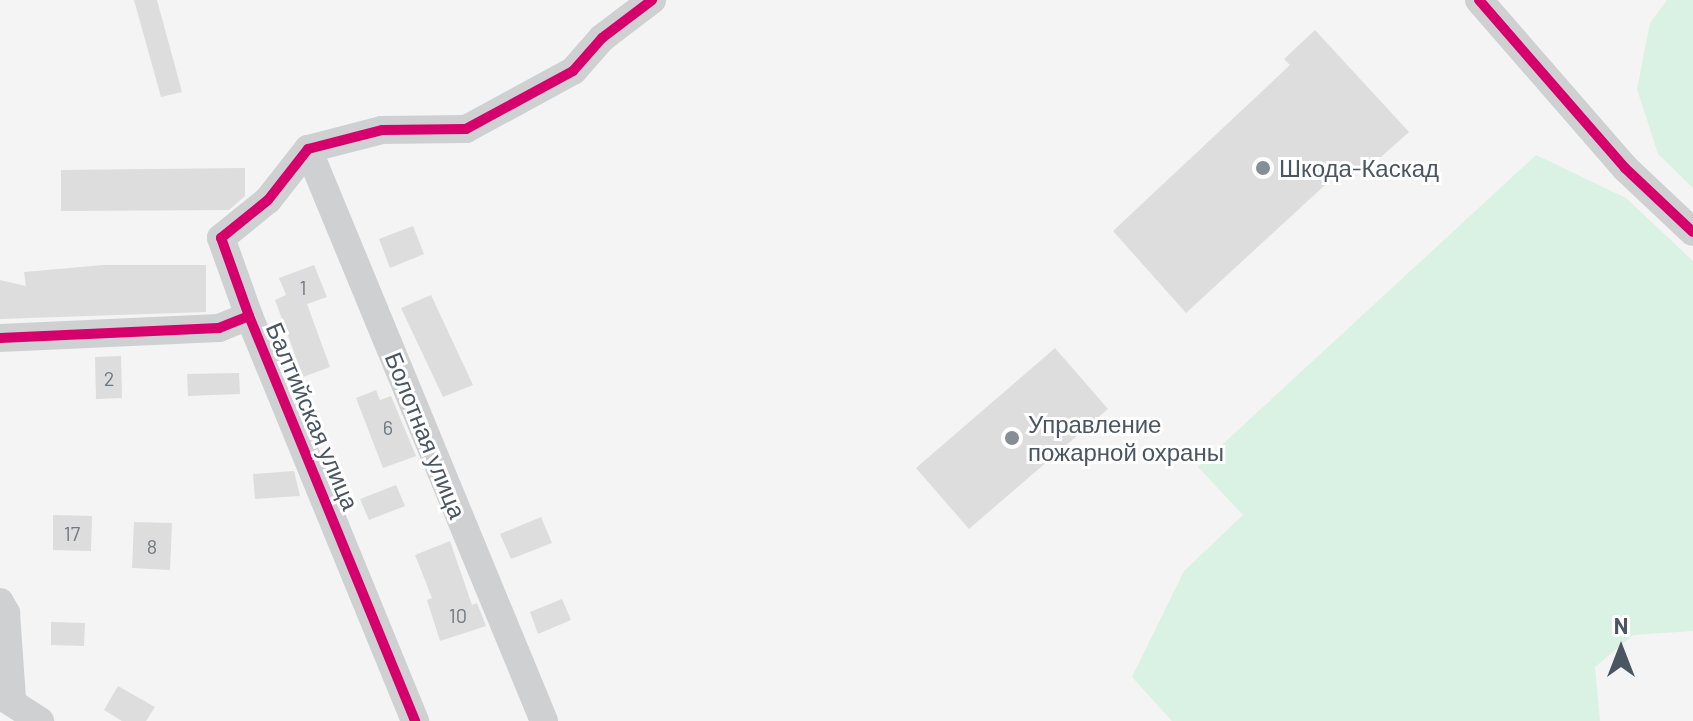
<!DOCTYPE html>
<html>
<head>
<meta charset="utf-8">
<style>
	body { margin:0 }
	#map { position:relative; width:1693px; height:721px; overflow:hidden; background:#f4f4f4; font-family:Barlow,sans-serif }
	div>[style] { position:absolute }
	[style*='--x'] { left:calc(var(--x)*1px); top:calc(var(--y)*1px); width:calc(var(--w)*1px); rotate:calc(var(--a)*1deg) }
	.green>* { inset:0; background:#d9f2e3 }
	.building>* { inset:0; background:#ddddde }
	.street>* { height:28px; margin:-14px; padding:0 14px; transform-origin:14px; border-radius:14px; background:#ced0d2 }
	.cycleway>* { height:10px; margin:-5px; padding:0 5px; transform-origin:5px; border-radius:5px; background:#d6006c }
	.dots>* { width:22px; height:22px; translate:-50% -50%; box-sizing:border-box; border:4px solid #fff; border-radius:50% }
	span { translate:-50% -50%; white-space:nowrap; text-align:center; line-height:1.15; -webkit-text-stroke:6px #fff; paint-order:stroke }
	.number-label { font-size:20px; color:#707881 }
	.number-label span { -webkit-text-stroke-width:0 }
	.poi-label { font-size:24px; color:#4a5661 }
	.left { translate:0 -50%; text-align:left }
	.street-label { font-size:24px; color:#4a5661 }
	.north { position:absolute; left:1581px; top:609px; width:80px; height:80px; -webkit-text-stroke:6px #fff; paint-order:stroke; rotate:0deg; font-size:22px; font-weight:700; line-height:32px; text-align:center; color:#4a5661 }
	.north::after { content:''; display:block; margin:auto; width:28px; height:36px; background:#4a5661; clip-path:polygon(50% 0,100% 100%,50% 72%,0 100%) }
</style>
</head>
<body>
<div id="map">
	<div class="green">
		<i style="clip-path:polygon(1667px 0,1693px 0,1693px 188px,1658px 154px,1637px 89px,1650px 23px)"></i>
		<i style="clip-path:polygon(1536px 155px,1626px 198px,1693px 261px,1693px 631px,1633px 635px,1595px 667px,1600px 721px,1172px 721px,1132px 677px,1184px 571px,1243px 515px,1198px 467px)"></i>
	</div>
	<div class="building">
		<i style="clip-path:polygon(134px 0,157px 0,182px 92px,161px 97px)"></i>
		<i style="clip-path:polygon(1315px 30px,1409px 132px,1363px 173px,1350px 162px,1186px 313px,1113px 231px,1290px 65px,1284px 59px)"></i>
		<i style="clip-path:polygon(245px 168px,245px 196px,229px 210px,61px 211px,61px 170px)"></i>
		<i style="clip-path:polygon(413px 226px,424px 254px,390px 268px,379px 239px)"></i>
		<i style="clip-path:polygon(103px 265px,206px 265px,206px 312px,0 319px,0 280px,26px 286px,24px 272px)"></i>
		<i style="clip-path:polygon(314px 265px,327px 297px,307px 304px,330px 367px,303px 377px,275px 300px,286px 295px,279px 278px)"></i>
		<i style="clip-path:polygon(431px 295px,473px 385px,443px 397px,401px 308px)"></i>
		<i style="clip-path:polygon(1055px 348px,1108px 409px,969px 529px,916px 468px)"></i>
		<i style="clip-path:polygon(121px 356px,122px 398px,96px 399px,95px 357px)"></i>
		<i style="clip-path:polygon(239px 373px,240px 394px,188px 396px,187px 374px)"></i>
		<i style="clip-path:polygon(376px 390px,380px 400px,391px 396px,416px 456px,383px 468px,356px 398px)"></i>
		<i style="clip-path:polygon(294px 471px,300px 496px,255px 499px,253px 474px)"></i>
		<i style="clip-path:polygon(396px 485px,405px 506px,369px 520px,360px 499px)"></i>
		<i style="clip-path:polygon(53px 515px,92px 516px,91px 551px,53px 550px)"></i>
		<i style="clip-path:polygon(541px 517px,552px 543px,511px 559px,500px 534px)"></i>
		<i style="clip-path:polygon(134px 522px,172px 523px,170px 570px,132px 568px)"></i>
		<i style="clip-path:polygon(450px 541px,472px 605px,477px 603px,486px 626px,440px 641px,427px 600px,432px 598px,415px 555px)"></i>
		<i style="clip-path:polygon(562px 599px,571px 620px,538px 634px,530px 612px)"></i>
		<i style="clip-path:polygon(51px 622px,85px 623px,84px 646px,51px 645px)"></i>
		<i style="clip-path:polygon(118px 686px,155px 707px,146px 721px,122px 721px,104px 710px)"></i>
	</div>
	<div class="street">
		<i style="--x:1479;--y:0;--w:223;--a:49"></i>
		<i style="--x:1625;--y:168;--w:93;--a:43.3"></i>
		<i style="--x:308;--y:149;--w:619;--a:67.58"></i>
		<i style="--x:249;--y:316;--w:83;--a:-109.7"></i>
		<i style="--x:221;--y:238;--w:60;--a:-39"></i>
		<i style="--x:268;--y:200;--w:65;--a:-51.9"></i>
		<i style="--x:308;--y:149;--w:76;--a:-14.4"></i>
		<i style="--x:382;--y:130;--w:84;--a:-0.7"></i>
		<i style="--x:466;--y:129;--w:122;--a:-28.5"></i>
		<i style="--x:573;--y:71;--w:44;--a:-48.7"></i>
		<i style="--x:602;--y:38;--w:63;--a:-37.2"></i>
		<i style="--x:0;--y:338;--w:219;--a:-2.6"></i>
		<i style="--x:219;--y:328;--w:32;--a:-22"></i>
		<i style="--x:249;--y:316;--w:438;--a:67.7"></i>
		<i style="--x:0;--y:602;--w:13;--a:61"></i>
		<i style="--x:6;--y:613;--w:86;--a:86"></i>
		<i style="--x:0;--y:695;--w:48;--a:33"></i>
	</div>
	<div class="cycleway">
		<i style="--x:1479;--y:0;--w:223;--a:49"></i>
		<i style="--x:1625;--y:168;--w:93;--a:43.3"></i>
		<i style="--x:249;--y:316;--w:83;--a:-109.7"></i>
		<i style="--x:221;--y:238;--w:60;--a:-39"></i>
		<i style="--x:268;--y:200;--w:65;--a:-51.9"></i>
		<i style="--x:308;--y:149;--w:76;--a:-14.4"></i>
		<i style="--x:382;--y:130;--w:84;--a:-0.7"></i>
		<i style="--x:466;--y:129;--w:122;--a:-28.5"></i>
		<i style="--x:573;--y:71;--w:44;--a:-48.7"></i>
		<i style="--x:602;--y:38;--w:63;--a:-37.2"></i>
		<i style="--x:0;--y:338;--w:219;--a:-2.6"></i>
		<i style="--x:219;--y:328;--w:32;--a:-22"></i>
		<i style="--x:249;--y:316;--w:438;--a:67.7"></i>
	</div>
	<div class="dots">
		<i style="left:1263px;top:168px;background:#868d94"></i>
		<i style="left:1012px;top:438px;background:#868d94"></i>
	</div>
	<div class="number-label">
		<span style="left:303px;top:287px">1</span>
		<span style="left:109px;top:378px">2</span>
		<span style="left:388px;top:427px">6</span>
		<span style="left:72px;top:533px">17</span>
		<span style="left:152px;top:546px">8</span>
		<span style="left:458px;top:615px">10</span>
	</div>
	<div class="poi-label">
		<span class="left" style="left:1279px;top:168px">Шкода-Каскад</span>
		<span class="left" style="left:1028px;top:438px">Управление<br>пожарной охраны</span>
	</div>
	<div class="street-label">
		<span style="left:313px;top:416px;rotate:67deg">Балтийская улица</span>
		<span style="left:426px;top:435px;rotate:68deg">Болотная улица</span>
	</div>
	<div class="north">N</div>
</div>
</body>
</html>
